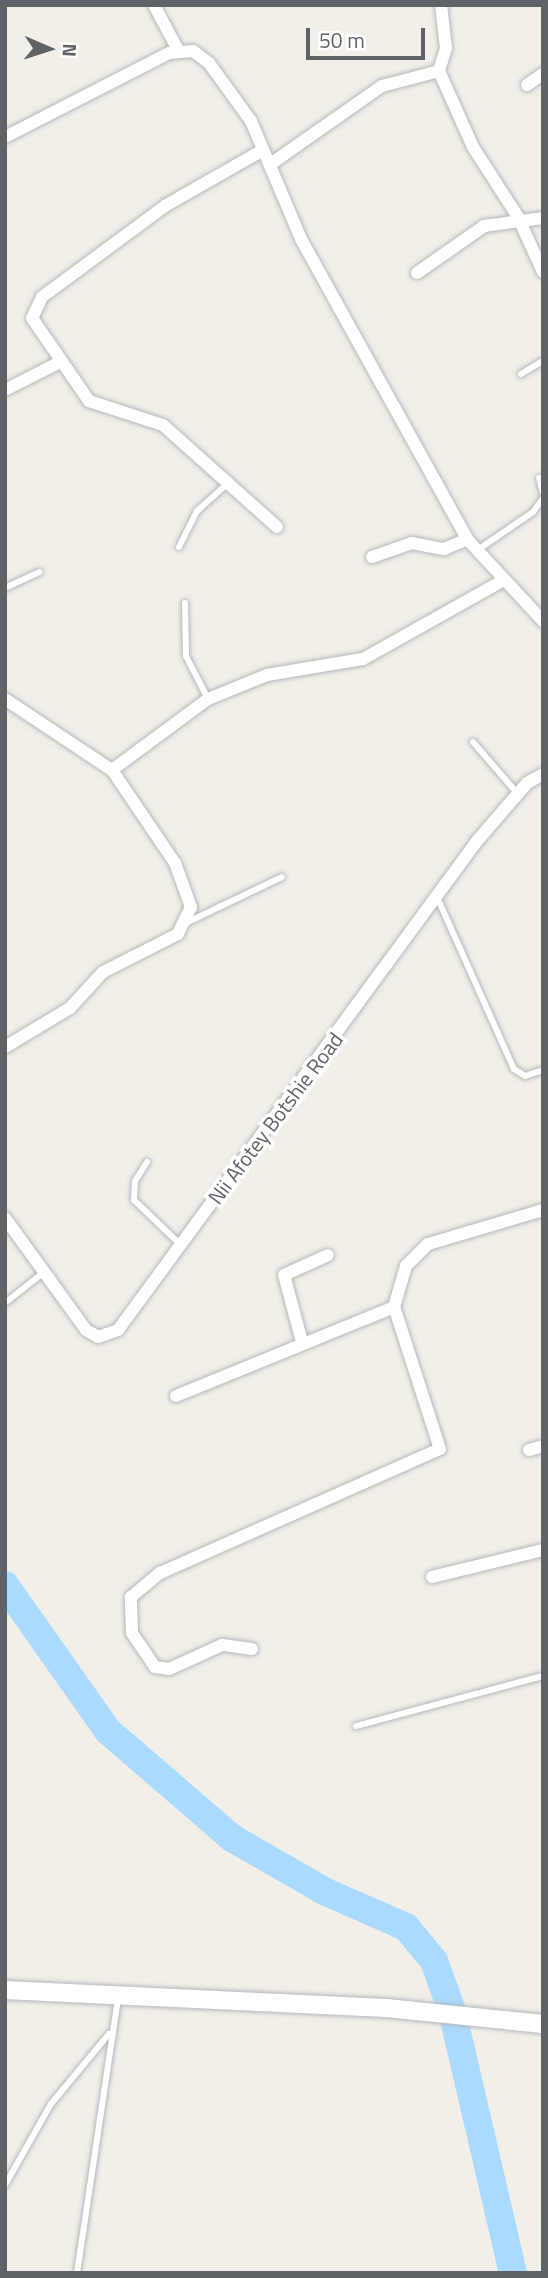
<!DOCTYPE html>
<html>
<head>
<meta charset="utf-8">
<style>
	body { margin:0 }
	#map { position:relative; width:548px; height:2278px; overflow:hidden; background:#f1efe8; font-family:"Titillium Web",sans-serif }
	div>[style] { position:absolute }
	[style*='--x'] { left:calc(var(--x)*1px); top:calc(var(--y)*1px); width:calc(var(--w)*1px); rotate:calc(var(--a)*1deg) }
	.river>* { height:28px; margin:-14px; padding:0 14px; transform-origin:14px; border-radius:14px; background:#aadaff }
	.roads { filter:drop-shadow(0 0 2px #b5b8bc) drop-shadow(0 0 2px #b5b8bc) }
	.lane>* { height:6px; margin:-3px; padding:0 3px; transform-origin:3px; border-radius:3px; background:#fff }
	.street>* { height:12px; margin:-6px; padding:0 6px; transform-origin:6px; border-radius:6px; background:#fff }
	.secondary>* { height:18px; margin:-9px; padding:0 9px; transform-origin:9px; border-radius:9px; background:#fff }
	span { translate:-50% -50%; white-space:nowrap; text-align:center; line-height:1.15; -webkit-text-stroke:7px #fff; paint-order:stroke }
	.street-label { font-size:21px; color:#5f6368 }
	.frame { position:absolute; inset:0; border:7px solid #5f6368; pointer-events:none }
	.north { position:absolute; left:14px; top:14px; width:70px; height:70px; -webkit-text-stroke:5px #fff; paint-order:stroke; rotate:93deg; font-size:19px; font-weight:700; line-height:28px; text-align:center; color:#5f6368 }
	.north::after { content:''; display:block; margin:auto; width:24px; height:32px; background:#5f6368; clip-path:polygon(50% 0,100% 100%,50% 72%,0 100%) }
	.scale { position:absolute; left:306px; top:28px; width:119px; height:32px; box-sizing:border-box; border:4px solid #5f6368; border-top:0; padding-left:9px; font-size:21px; line-height:24px; white-space:nowrap; color:#5f6368; -webkit-text-stroke:5px #fff; paint-order:stroke }
</style>
</head>
<body>
<div id="map">
	<div class="river">
		<i style="--x:5;--y:1585;--w:179;--a:54.8"></i>
		<i style="--x:108;--y:1731;--w:164;--a:40.8"></i>
		<i style="--x:232;--y:1838;--w:108;--a:29.9"></i>
		<i style="--x:326;--y:1892;--w:87;--a:23.6"></i>
		<i style="--x:406;--y:1927;--w:44;--a:50.5"></i>
		<i style="--x:434;--y:1961;--w:53;--a:70.2"></i>
		<i style="--x:452;--y:2011;--w:269;--a:76.9"></i>
	</div>
	<div class="roads">
		<div class="lane">
			<i style="--x:521;--y:374;--w:26;--a:-31"></i>
			<i style="--x:539;--y:478;--w:16;--a:75"></i>
			<i style="--x:179;--y:547;--w:40;--a:-63.4"></i>
			<i style="--x:197;--y:511;--w:40;--a:-42"></i>
			<i style="--x:479;--y:549;--w:65;--a:-34.4"></i>
			<i style="--x:533;--y:512;--w:17;--a:-54"></i>
			<i style="--x:5;--y:588;--w:38;--a:-25"></i>
			<i style="--x:185;--y:603;--w:53;--a:88.9"></i>
			<i style="--x:186;--y:656;--w:48;--a:62.9"></i>
			<i style="--x:473;--y:742;--w:69;--a:49.1"></i>
			<i style="--x:437;--y:897;--w:188;--a:65.9"></i>
			<i style="--x:514;--y:1069;--w:13;--a:32"></i>
			<i style="--x:525;--y:1076;--w:19;--a:-18"></i>
			<i style="--x:188;--y:922;--w:104;--a:-25.6"></i>
			<i style="--x:147;--y:1162;--w:22;--a:122"></i>
			<i style="--x:135;--y:1181;--w:19;--a:93"></i>
			<i style="--x:134;--y:1200;--w:65;--a:43.8"></i>
			<i style="--x:5;--y:1303;--w:50;--a:-38.5"></i>
			<i style="--x:356;--y:1726;--w:194;--a:-15"></i>
			<i style="--x:5;--y:2185;--w:93;--a:-60.4"></i>
			<i style="--x:51;--y:2104;--w:91;--a:-50.4"></i>
			<i style="--x:77;--y:2273;--w:277;--a:-81.5"></i>
		</div>
		<div class="street">
			<i style="--x:154;--y:5;--w:51;--a:61.9"></i>
			<i style="--x:439;--y:71;--w:83;--a:65.9"></i>
			<i style="--x:473;--y:147;--w:83;--a:57.3"></i>
			<i style="--x:518;--y:217;--w:60;--a:65.6"></i>
			<i style="--x:439;--y:71;--w:24;--a:-73"></i>
			<i style="--x:446;--y:48;--w:43;--a:-96.6"></i>
			<i style="--x:527;--y:85;--w:19;--a:-35"></i>
			<i style="--x:5;--y:137;--w:184;--a:-27.1"></i>
			<i style="--x:169;--y:53;--w:24;--a:-5"></i>
			<i style="--x:193;--y:51;--w:20;--a:37"></i>
			<i style="--x:209;--y:63;--w:72;--a:54.1"></i>
			<i style="--x:251;--y:121;--w:128;--a:67"></i>
			<i style="--x:301;--y:239;--w:343;--a:61"></i>
			<i style="--x:467;--y:539;--w:112;--a:47.2"></i>
			<i style="--x:263;--y:150;--w:113;--a:150.3"></i>
			<i style="--x:165;--y:206;--w:153;--a:143.5"></i>
			<i style="--x:42;--y:297;--w:23;--a:115"></i>
			<i style="--x:32;--y:318;--w:101;--a:55.5"></i>
			<i style="--x:89;--y:401;--w:78;--a:18"></i>
			<i style="--x:163;--y:425;--w:153;--a:41.8"></i>
			<i style="--x:272;--y:163;--w:134;--a:-35"></i>
			<i style="--x:382;--y:86;--w:59;--a:-14.7"></i>
			<i style="--x:417;--y:273;--w:82;--a:-35"></i>
			<i style="--x:484;--y:226;--w:60;--a:-7.7"></i>
			<i style="--x:5;--y:390;--w:62;--a:-27"></i>
			<i style="--x:372;--y:557;--w:42;--a:-19.3"></i>
			<i style="--x:412;--y:543;--w:33;--a:11"></i>
			<i style="--x:444;--y:549;--w:25;--a:-23"></i>
			<i style="--x:5;--y:699;--w:128;--a:33.6"></i>
			<i style="--x:112;--y:770;--w:112;--a:55.9"></i>
			<i style="--x:175;--y:863;--w:47;--a:70"></i>
			<i style="--x:191;--y:907;--w:30;--a:116"></i>
			<i style="--x:178;--y:934;--w:84;--a:153.1"></i>
			<i style="--x:103;--y:972;--w:49;--a:132.5"></i>
			<i style="--x:70;--y:1008;--w:76;--a:149"></i>
			<i style="--x:112;--y:770;--w:119;--a:-36.5"></i>
			<i style="--x:208;--y:699;--w:64;--a:-22.1"></i>
			<i style="--x:267;--y:675;--w:97;--a:-9.5"></i>
			<i style="--x:363;--y:659;--w:157;--a:-29.3"></i>
			<i style="--x:5;--y:1218;--w:138;--a:54.1"></i>
			<i style="--x:86;--y:1330;--w:14;--a:30"></i>
			<i style="--x:98;--y:1337;--w:21;--a:-19"></i>
			<i style="--x:118;--y:1330;--w:607;--a:-53.72"></i>
			<i style="--x:477;--y:841;--w:77;--a:-49.2"></i>
			<i style="--x:527;--y:783;--w:18;--a:-29"></i>
			<i style="--x:302;--y:1342;--w:69;--a:-105"></i>
			<i style="--x:284;--y:1275;--w:48;--a:-24.4"></i>
			<i style="--x:176;--y:1396;--w:235;--a:-22.2"></i>
			<i style="--x:529;--y:1450;--w:15;--a:-16"></i>
			<i style="--x:432;--y:1577;--w:114;--a:-13.7"></i>
			<i style="--x:252;--y:1649;--w:30;--a:-172"></i>
			<i style="--x:222;--y:1645;--w:58;--a:155.6"></i>
			<i style="--x:169;--y:1669;--w:14;--a:-172"></i>
			<i style="--x:155;--y:1667;--w:41;--a:-124.1"></i>
			<i style="--x:132;--y:1633;--w:36;--a:-92"></i>
			<i style="--x:131;--y:1597;--w:38;--a:-40"></i>
			<i style="--x:160;--y:1573;--w:306;--a:-23.9"></i>
			<i style="--x:440;--y:1449;--w:149;--a:-107.9"></i>
			<i style="--x:394;--y:1307;--w:43;--a:-73.7"></i>
			<i style="--x:406;--y:1266;--w:31;--a:-45"></i>
			<i style="--x:428;--y:1244;--w:120;--a:-16.5"></i>
		</div>
		<div class="secondary">
			<i style="--x:5;--y:1990;--w:381;--a:2.7"></i>
			<i style="--x:386;--y:2008;--w:158;--a:5.8"></i>
		</div>
	</div>
	<div class="street-label">
		<span style="left:275px;top:1118px;rotate:-53deg">Nii Afotey Botshie Road</span>
	</div>
	<div class="frame"></div>
	<div class="north">N</div>
	<div class="scale">50 m</div>
</div>
</body>
</html>
